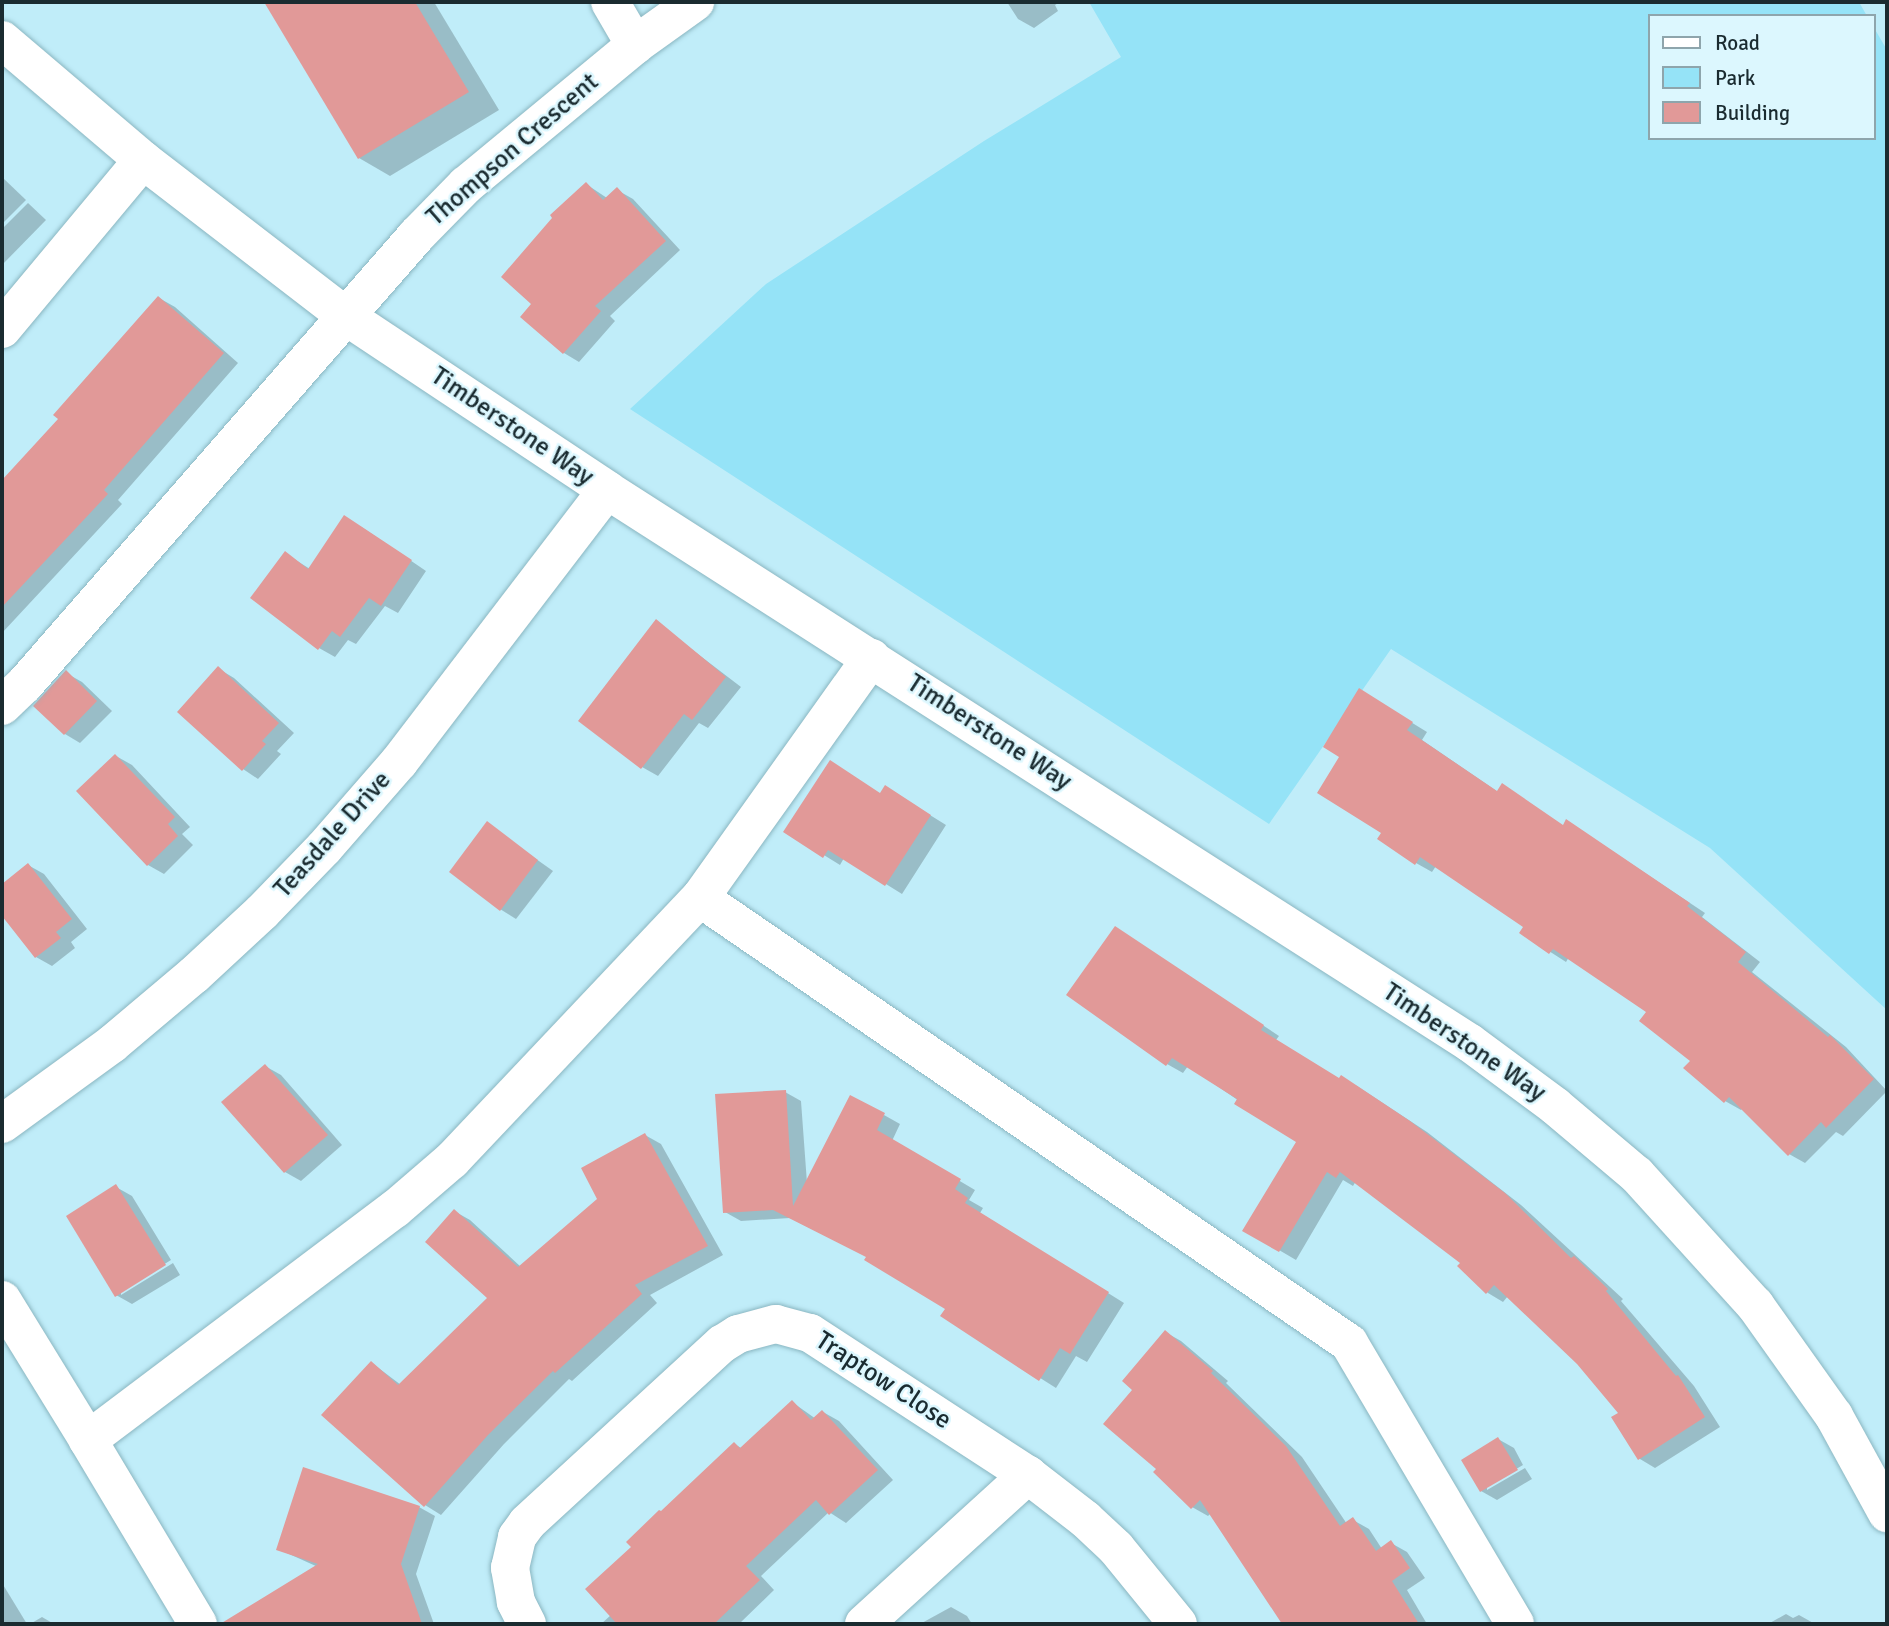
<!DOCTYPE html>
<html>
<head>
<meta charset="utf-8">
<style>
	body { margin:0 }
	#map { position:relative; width:1889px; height:1626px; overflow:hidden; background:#c0edf9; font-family:Signika,sans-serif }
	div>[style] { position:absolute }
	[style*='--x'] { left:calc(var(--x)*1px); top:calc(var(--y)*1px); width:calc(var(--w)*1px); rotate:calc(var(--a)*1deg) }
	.green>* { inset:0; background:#95e3f7 }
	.shadow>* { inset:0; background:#0003 }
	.building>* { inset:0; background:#e19998 }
	.roads { filter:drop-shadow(0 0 2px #8ab6c1) drop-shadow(0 0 2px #8ab6c1) }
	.minor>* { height:38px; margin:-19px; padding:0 19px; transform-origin:19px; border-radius:19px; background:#fff }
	span { translate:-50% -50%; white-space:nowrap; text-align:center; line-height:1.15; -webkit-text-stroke:5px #dcf7fe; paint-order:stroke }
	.street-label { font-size:26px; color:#1a2b30 }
	.frame { position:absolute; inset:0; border:4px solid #1a2b30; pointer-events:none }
	.legend { position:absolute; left:1648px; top:14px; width:228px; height:126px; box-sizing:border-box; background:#dcf7fe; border:2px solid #8ea5ac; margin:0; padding:9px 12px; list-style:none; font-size:21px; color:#1a2b30 }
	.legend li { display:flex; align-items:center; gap:14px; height:35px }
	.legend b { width:35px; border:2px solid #8ea5ac }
</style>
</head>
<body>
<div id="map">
	<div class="green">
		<i style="clip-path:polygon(1089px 2px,1859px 2px,1867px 16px,1649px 16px,1649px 138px,1873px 138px,1873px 26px,1887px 50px,1887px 1010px,1710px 848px,1391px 649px,1269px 824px,630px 409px,766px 284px,984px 141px,1121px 57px)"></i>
	</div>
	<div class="shadow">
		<i style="clip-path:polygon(266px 2px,434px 2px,499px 110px,390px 176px,359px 158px)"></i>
		<i style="clip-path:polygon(1007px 2px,1060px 2px,1055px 5px,1058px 11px,1034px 28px,1018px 19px)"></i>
		<i style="clip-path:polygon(2px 177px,26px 200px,2px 224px)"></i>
		<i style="clip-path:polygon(586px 184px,607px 198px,617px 190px,633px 199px,680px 250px,610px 316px,615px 321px,579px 362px,564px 353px,534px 304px)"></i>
		<i style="clip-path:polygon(28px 203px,46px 220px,2px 265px,2px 229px)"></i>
		<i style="clip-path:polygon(159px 298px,175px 307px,238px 363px,118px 500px,122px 504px,2px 633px,2px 482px,60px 419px)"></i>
		<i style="clip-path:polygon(360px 526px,426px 571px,398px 613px,385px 606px,356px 644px,348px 640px,335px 657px,319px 648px,286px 554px,310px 569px)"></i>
		<i style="clip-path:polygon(656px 622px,741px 687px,708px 728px,699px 723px,658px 776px,642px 767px)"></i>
		<i style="clip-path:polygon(219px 669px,234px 678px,294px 733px,277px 751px,281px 754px,258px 779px,243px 769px)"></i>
		<i style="clip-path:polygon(66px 673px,82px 682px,112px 711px,80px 743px,65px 734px)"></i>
		<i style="clip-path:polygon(1375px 700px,1427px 732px,1422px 740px,1498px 792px,1569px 831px,1582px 831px,1705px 913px,1702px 917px,1760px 962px,1752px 972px,1846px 1047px,1887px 1091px,1843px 1136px,1836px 1132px,1805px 1163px,1789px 1154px,1743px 1108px,1741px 1110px,1725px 1101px,1649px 1011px,1569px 957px,1566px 962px,1521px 933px,1525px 927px,1436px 866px,1432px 872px,1416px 863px)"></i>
		<i style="clip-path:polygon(116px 756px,132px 765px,190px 827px,182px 834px,193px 845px,164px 874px,148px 865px)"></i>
		<i style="clip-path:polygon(881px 794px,901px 797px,946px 825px,902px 894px,844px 858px,840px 865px,785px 831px)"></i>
		<i style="clip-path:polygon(487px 824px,553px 871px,516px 919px,500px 909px)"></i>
		<i style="clip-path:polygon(28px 865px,44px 874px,87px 929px,71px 942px,75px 948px,52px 966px,36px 957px,2px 913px,2px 886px)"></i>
		<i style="clip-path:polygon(1116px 928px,1279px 1036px,1276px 1040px,1339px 1079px,1357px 1086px,1427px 1132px,1521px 1205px,1623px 1299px,1621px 1301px,1694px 1386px,1720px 1427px,1655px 1468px,1640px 1459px,1613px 1418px,1620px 1413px,1579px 1363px,1508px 1296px,1503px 1302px,1488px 1293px,1459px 1266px,1463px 1262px,1356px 1181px,1353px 1186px,1343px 1180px,1296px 1260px,1245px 1230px,1299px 1142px,1188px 1066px,1183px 1073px,1167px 1064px,1069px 994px)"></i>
		<i style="clip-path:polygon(265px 1066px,281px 1075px,342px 1145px,301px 1181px,285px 1172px)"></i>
		<i style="clip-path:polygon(785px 1092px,801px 1101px,807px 1183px,884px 1115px,900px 1124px,892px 1141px,975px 1190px,969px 1200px,983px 1208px,980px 1213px,1124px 1303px,1087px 1362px,1076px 1356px,1056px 1388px,942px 1316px,947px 1309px,868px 1257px,790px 1218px,741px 1221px,725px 1212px)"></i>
		<i style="clip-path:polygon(645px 1135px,661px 1144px,723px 1255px,650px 1295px,657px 1303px,572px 1381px,569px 1379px,504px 1444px,441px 1515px,425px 1505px,372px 1363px,401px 1385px,490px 1298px,454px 1211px,470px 1220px,521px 1267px,600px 1199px)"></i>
		<i style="clip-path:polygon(116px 1187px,132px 1196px,171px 1260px,121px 1291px,121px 1295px,173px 1263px,180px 1275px,132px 1304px,116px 1295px)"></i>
		<i style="clip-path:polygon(1165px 1332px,1181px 1341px,1228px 1381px,1226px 1383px,1302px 1457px,1347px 1524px,1353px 1520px,1369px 1529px,1382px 1549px,1391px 1543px,1407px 1552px,1425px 1578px,1407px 1590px,1427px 1624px,1285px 1624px,1211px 1513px,1208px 1516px,1192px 1507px,1158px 1469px,1135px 1390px)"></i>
		<i style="clip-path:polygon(792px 1402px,816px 1419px,823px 1412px,839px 1421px,893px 1480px,846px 1523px,829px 1512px,761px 1576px,774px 1590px,739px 1624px,601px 1624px,611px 1615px,634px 1547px,662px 1513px,734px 1444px,743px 1449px)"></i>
		<i style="clip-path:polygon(1498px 1439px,1514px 1448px,1523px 1465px,1487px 1486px,1487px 1490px,1525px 1468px,1532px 1479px,1497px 1500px,1481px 1491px)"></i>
		<i style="clip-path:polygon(419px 1507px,435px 1516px,416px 1574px,434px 1624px,235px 1624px,232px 1619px,318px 1567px,278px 1549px)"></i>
		<i style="clip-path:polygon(2px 1583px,27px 1624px,2px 1624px)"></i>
		<i style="clip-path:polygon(951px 1607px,967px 1616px,972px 1624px,920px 1624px)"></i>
		<i style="clip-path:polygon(1786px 1614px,1793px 1618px,1799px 1615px,1815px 1624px,1768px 1624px)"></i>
		<i style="clip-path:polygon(42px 1617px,54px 1624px,30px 1624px)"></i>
	</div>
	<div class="building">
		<i style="clip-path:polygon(264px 2px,415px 2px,469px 92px,358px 159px)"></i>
		<i style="clip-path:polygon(586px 182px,603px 200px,617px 187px,666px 241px,595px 306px,601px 311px,563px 354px,520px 317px,531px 304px,501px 277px,552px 218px,550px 215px)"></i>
		<i style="clip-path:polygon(158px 296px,224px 353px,104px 490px,108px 494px,2px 607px,2px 480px,58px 419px,53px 415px)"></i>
		<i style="clip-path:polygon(344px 515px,412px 560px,381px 606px,369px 598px,340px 637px,332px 631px,318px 650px,250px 598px,285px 551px,308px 569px)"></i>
		<i style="clip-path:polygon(656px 619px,726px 677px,692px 720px,684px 714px,641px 769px,578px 721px)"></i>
		<i style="clip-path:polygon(218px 666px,279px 723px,262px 741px,266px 744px,242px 771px,177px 712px)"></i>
		<i style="clip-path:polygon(66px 670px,97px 701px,64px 735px,33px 706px)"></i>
		<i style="clip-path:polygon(1359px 688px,1413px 722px,1407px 730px,1497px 791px,1502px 783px,1563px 825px,1566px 819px,1690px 903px,1687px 906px,1746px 952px,1738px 962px,1828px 1037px,1830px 1035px,1874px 1079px,1826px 1128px,1821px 1122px,1788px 1156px,1729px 1097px,1724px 1103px,1683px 1068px,1690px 1061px,1639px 1021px,1646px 1012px,1553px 949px,1549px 954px,1519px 933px,1523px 927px,1420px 857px,1415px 865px,1377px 839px,1381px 833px,1317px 793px,1339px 757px,1323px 747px)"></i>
		<i style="clip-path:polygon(115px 754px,175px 817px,168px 824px,178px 836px,147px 866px,76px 791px)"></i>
		<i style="clip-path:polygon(830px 760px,880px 793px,885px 785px,931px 815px,885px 886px,828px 850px,823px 858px,783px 832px)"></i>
		<i style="clip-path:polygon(487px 821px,538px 860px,500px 911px,449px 872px)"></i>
		<i style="clip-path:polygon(28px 863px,72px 919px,56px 932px,61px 938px,35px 958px,2px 916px,2px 884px)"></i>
		<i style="clip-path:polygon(1115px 926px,1264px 1025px,1261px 1030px,1339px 1078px,1341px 1075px,1410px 1121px,1505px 1193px,1571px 1258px,1574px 1256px,1608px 1289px,1606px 1291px,1676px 1376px,1678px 1375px,1705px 1417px,1638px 1460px,1611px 1417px,1618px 1413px,1577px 1364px,1494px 1285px,1486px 1294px,1457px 1266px,1460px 1263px,1340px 1172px,1336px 1178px,1327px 1172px,1279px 1252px,1242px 1231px,1296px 1142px,1234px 1104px,1237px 1099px,1172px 1058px,1166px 1066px,1066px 995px)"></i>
		<i style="clip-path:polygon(265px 1064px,328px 1135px,284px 1173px,221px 1102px)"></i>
		<i style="clip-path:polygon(786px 1090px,793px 1206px,850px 1095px,885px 1113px,877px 1130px,961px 1179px,955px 1189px,968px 1198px,965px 1203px,1109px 1292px,1070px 1354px,1060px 1348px,1039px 1381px,940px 1316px,945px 1309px,864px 1260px,866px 1257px,773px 1210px,723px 1213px,715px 1094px)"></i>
		<i style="clip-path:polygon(645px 1133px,708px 1246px,635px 1285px,642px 1294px,555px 1373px,553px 1371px,488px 1435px,424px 1507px,321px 1415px,371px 1361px,398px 1385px,487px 1298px,425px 1242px,454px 1209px,518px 1267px,597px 1199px,581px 1168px)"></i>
		<i style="clip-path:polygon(116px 1184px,166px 1265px,115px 1297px,66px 1216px)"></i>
		<i style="clip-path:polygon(1165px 1330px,1213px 1371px,1211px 1373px,1286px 1446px,1340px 1526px,1353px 1517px,1376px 1551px,1391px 1540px,1410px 1568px,1392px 1581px,1419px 1624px,1282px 1624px,1200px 1500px,1191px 1509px,1153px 1472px,1156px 1469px,1103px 1424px,1132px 1390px,1122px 1381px)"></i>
		<i style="clip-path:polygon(792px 1400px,811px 1420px,822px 1410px,878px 1470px,829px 1515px,816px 1500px,746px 1566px,760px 1580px,714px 1624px,617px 1624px,585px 1589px,631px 1547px,626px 1542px,659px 1510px,661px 1511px,734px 1442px,740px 1448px)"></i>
		<i style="clip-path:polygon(1498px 1437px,1518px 1470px,1480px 1492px,1461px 1460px)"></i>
		<i style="clip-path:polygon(303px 1467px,420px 1506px,401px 1564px,422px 1624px,220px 1624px,318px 1564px,276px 1550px)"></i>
	</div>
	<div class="roads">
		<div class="minor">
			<i style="--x:610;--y:2;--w:50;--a:59.8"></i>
			<i style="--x:2;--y:40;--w:185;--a:40.4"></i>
			<i style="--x:143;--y:160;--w:257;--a:37.6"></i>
			<i style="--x:347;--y:317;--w:312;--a:33.6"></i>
			<i style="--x:607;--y:490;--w:1025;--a:32.65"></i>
			<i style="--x:1470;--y:1043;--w:106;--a:36.5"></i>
			<i style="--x:1555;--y:1106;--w:107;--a:40.1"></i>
			<i style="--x:1637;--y:1175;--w:176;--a:47.8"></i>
			<i style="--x:1755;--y:1305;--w:136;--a:54.6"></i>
			<i style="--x:1834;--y:1416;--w:111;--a:61.3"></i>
			<i style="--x:2;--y:329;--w:220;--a:-50.2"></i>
			<i style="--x:2;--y:706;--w:30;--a:-44"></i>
			<i style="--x:24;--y:685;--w:597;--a:-48.87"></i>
			<i style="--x:417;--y:235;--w:70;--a:-45.6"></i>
			<i style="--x:466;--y:185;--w:219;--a:-39.6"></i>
			<i style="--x:635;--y:45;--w:74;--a:-35.6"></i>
			<i style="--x:700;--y:898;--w:295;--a:-54.5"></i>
			<i style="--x:2;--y:1124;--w:136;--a:-36"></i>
			<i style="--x:112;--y:1044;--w:107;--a:-40.1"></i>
			<i style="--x:194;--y:975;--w:93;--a:-42.8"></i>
			<i style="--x:262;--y:912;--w:89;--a:-45.9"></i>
			<i style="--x:324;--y:848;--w:114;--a:-48.9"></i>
			<i style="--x:399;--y:762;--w:342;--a:-52.6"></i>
			<i style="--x:2;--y:1300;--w:164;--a:58.4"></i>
			<i style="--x:198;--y:1624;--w:214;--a:-120.9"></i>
			<i style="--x:88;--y:1440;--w:384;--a:-37"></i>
			<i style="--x:395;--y:1209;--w:75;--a:-40.7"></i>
			<i style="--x:452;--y:1160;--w:361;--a:-46.6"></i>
			<i style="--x:700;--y:898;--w:787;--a:34.44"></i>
			<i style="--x:1349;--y:1343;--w:326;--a:59.4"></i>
			<i style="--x:527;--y:1624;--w:25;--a:-117"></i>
			<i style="--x:516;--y:1602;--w:35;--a:-100"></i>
			<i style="--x:510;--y:1568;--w:32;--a:-77"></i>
			<i style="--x:517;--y:1537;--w:17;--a:-54"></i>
			<i style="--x:527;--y:1523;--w:265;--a:-42.6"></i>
			<i style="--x:722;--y:1344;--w:19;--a:-32"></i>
			<i style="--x:738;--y:1334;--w:39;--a:-15"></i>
			<i style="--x:776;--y:1324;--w:35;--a:15"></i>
			<i style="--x:810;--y:1333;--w:260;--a:33.1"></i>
			<i style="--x:1028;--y:1475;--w:72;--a:37.7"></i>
			<i style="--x:1085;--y:1519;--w:42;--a:43.1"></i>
			<i style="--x:1116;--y:1548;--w:98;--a:50.8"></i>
			<i style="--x:864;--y:1624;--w:222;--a:-42.3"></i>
		</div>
	</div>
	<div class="street-label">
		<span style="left:513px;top:150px;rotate:-41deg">Thompson Crescent</span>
		<span style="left:512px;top:427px;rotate:34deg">Timberstone Way</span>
		<span style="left:989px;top:733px;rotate:33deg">Timberstone Way</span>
		<span style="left:333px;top:835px;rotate:-48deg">Teasdale Drive</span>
		<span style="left:1464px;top:1043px;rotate:34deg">Timberstone Way</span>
		<span style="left:883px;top:1381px;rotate:33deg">Traptow Close</span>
	</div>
	<div class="frame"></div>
	<ul class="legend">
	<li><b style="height:9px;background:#fff"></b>Road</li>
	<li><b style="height:19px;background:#95e3f7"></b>Park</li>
	<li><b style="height:19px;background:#e19998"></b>Building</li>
	</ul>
</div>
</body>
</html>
